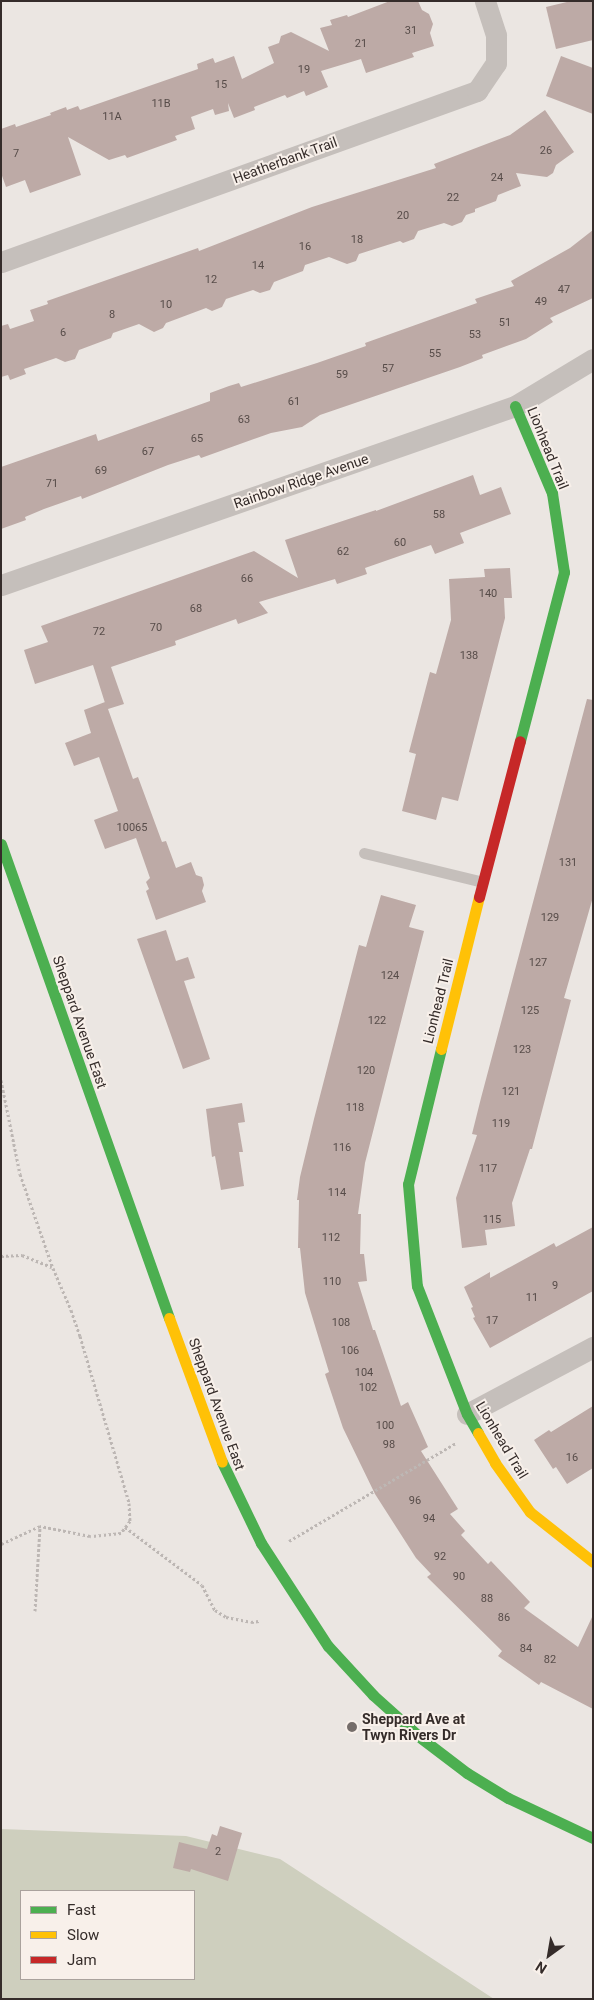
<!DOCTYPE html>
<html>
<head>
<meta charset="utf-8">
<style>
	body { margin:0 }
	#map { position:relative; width:594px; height:2000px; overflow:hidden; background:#ebe6e2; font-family:Roboto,sans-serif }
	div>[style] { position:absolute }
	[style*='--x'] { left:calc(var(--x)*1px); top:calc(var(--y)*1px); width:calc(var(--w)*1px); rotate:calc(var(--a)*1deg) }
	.green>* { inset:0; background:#cecfbe }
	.building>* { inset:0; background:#bdaaa6 }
	.path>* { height:3px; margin-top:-1.5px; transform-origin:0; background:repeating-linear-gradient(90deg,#bdb7b4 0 2.5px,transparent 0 5px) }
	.lane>* { height:11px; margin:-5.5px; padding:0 5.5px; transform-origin:5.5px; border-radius:5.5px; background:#c5bfbb }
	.street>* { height:21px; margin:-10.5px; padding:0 10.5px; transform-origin:10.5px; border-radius:10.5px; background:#c5bfbb }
	.fast>* { height:11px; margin:-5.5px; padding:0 5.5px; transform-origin:5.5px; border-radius:5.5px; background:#4caf50 }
	.slow>* { height:11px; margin:-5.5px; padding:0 5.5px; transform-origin:5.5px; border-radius:5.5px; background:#ffc107 }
	.jam>* { height:11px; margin:-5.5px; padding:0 5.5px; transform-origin:5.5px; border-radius:5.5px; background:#c62828 }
	.dots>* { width:14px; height:14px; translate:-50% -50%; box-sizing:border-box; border:2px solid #f8f0ea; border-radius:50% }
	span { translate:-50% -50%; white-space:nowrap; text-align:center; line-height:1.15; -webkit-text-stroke:4px #f8f0ea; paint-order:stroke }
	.number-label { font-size:11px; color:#574c49 }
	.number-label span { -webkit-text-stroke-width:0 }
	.street-label { font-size:14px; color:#352c2a }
	.poi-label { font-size:14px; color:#352c2a; font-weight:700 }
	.left { translate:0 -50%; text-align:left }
	.frame { position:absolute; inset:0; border:2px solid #352c2a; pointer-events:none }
	.legend { position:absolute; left:20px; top:1890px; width:175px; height:90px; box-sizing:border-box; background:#f8f0ea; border:1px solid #aaa29d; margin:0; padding:6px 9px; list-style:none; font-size:15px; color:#352c2a }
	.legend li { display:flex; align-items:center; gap:10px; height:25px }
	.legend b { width:25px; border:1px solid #aaa29d }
	.north { position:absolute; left:524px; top:1930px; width:50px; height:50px; -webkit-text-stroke:4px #f8f0ea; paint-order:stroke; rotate:212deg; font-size:14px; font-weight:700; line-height:20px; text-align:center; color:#352c2a }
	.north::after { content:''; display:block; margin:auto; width:18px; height:22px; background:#352c2a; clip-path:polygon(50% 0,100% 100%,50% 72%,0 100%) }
</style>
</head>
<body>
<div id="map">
	<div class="green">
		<i style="clip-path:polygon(evenodd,1px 1829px,186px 1836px,280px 1859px,494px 1999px,1px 1999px,1px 1829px,21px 1891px,194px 1891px,194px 1979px,21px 1979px,21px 1891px)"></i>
	</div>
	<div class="building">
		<i style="clip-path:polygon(390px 1px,418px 1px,422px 10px,429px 14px,433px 24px,430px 33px,434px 46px,412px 53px,414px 57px,366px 73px,361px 59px,321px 71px,328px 87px,306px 96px,304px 91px,287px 98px,285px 95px,254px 107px,255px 110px,234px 118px,228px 103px,229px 111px,215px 115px,213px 109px,191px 117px,195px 129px,175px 136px,177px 140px,127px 158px,125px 155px,109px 160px,68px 137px,81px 175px,30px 193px,25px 180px,6px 187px,1px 173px,1px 129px,15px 124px,16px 127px,51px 115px,50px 113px,66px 107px,67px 110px,78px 106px,80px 110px,198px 69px,197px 64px,213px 58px,215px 63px,234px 56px,242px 79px,274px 63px,268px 47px,279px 43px,281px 36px,291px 32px,329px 51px,320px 28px,332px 25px,330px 20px,347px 15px,348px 17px)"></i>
		<i style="clip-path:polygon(571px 1px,593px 1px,593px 40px,556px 49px,546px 7px)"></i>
		<i style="clip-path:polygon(561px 56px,593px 68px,593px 114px,546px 96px)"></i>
		<i style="clip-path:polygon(545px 110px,574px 152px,556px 165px,553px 173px,547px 177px,516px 173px,521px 186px,498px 195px,496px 201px,475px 209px,475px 212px,466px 215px,462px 222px,452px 226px,444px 223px,418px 231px,414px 239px,403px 243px,400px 241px,359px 254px,356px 261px,347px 264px,329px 257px,305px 265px,303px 271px,274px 282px,270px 290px,260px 293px,253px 290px,226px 299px,222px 307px,212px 311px,206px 308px,166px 323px,163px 328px,154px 332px,139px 324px,113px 333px,111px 338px,79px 350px,75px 359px,65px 362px,56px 358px,24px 369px,26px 374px,10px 380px,8px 375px,1px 377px,1px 326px,8px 324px,10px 329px,34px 321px,30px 310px,48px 304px,47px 301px,198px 248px,199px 251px,312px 207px,436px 168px,434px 164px,510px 135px)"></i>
		<i style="clip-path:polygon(593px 230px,593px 298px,550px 318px,553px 322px,526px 339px,482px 355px,483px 358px,460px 367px,320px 415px,302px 427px,271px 433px,201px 458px,199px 455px,168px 465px,82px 499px,81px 496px,44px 509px,25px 517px,26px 520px,1px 529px,1px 467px,96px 434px,98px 441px,210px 401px,210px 393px,229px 386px,239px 383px,241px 387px,317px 363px,366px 346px,365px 343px,477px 303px,475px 299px,514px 286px,511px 281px,570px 248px)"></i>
		<i style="clip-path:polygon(473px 475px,480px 495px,501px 487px,511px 514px,460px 533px,464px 543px,435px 554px,431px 545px,365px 568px,367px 574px,337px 584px,335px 579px,259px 602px,268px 613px,238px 624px,236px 619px,175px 641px,176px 645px,111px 667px,124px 704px,108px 709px,133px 779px,138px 777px,162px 842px,166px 841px,176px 868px,191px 862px,196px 875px,202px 877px,204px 885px,202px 891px,206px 902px,156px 920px,146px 891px,149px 889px,146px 882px,150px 878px,136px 838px,105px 849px,94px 820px,118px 811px,99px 757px,74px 766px,65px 743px,91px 733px,84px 710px,105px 702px,105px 703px,93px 665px,35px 684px,24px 650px,48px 642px,41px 626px,254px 551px,298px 578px,285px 540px,376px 510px,376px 511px)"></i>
		<i style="clip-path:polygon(510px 568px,512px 598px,504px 598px,505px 618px,458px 801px,442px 797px,436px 820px,402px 811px,416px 754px,409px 752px,430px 672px,436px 674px,451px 620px,449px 579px,485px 577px,484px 569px)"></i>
		<i style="clip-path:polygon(587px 699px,593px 700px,593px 897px,564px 998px,571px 1000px,532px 1149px,530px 1149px,512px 1203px,515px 1226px,485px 1230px,487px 1245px,462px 1248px,456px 1198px,477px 1135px,472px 1134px,481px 1098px)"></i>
		<i style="clip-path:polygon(381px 895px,416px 905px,409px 927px,424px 931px,365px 1163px,358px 1214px,361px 1214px,360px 1254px,364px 1254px,367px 1281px,358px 1282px,373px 1330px,375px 1330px,401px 1406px,408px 1402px,428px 1447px,421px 1451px,458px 1509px,450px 1514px,465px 1531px,461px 1535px,488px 1564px,491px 1561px,530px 1602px,524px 1608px,578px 1647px,593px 1615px,593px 1709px,541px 1682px,539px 1685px,498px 1656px,502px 1651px,427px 1577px,431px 1574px,416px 1558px,375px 1494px,343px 1428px,325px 1374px,329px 1372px,305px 1293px,300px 1248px,298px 1248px,299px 1200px,297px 1200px,300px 1177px,314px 1119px,359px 945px,366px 947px)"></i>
		<i style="clip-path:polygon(166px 930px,176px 961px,188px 957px,195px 978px,184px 981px,210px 1059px,183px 1069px,137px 939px)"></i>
		<i style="clip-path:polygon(242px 1103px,245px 1122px,238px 1123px,243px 1152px,239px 1152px,244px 1186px,221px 1190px,215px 1156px,212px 1157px,206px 1109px)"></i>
		<i style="clip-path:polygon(593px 1227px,593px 1291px,490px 1348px,473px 1318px,475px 1317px,471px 1308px,473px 1307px,464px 1287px,490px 1272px,490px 1278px,554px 1243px,556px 1247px)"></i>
		<i style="clip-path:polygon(593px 1406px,593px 1468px,567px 1484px,556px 1467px,553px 1469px,534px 1440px,549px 1430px,551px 1432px)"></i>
		<i style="clip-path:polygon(220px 1826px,242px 1833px,228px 1881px,191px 1869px,190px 1872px,173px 1868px,179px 1842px,207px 1849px,212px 1834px,217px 1836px)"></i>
	</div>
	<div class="path">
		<i style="--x:1;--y:1080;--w:96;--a:78.6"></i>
		<i style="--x:20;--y:1174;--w:100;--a:70.7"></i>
		<i style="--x:53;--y:1268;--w:46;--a:66.8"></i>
		<i style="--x:71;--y:1310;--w:28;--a:71"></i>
		<i style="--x:80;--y:1336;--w:174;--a:73.6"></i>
		<i style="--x:129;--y:1503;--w:18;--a:87"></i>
		<i style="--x:130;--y:1521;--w:15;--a:127"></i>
		<i style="--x:121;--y:1533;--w:31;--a:174"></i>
		<i style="--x:90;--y:1536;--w:51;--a:-168.7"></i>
		<i style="--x:40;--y:1526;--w:43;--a:155.2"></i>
		<i style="--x:1;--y:1256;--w:21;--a:-3"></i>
		<i style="--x:22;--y:1255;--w:32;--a:22"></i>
		<i style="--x:125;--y:1527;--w:96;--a:37"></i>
		<i style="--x:202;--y:1585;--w:28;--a:63"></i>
		<i style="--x:215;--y:1610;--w:13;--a:32"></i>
		<i style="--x:226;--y:1617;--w:25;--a:11"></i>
		<i style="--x:251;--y:1622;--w:8;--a:-7"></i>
		<i style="--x:289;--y:1541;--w:194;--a:-30.4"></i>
		<i style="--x:35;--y:1611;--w:84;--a:-86.6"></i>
	</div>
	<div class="lane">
		<i style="--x:364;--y:853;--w:122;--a:13.7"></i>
	</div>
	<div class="street">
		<i style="--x:1;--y:262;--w:506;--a:-19.76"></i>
		<i style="--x:477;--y:91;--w:34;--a:-56"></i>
		<i style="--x:496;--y:63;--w:28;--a:-90"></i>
		<i style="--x:496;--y:35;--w:36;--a:-108"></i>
		<i style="--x:1;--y:585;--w:544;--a:-19.2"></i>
		<i style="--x:515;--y:406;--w:91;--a:-31.1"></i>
		<i style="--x:467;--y:1414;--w:143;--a:-28"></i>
	</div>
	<div class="fast">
		<i style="--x:515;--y:406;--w:95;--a:67"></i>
		<i style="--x:552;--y:493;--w:80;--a:81.4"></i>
		<i style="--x:564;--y:572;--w:175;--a:104.6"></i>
		<i style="--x:1;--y:844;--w:503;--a:70.48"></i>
		<i style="--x:441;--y:1049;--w:139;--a:103.7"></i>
		<i style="--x:408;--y:1184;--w:102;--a:85"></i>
		<i style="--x:417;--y:1286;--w:137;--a:68.7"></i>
		<i style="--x:467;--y:1414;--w:22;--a:60"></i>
		<i style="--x:222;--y:1462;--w:90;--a:64.3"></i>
		<i style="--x:261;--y:1543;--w:123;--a:57"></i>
		<i style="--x:328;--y:1646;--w:67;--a:47.4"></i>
		<i style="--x:373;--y:1695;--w:64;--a:41.9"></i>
		<i style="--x:421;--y:1738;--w:58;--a:37.3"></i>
		<i style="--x:467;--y:1773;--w:48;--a:31.4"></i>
		<i style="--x:508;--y:1798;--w:94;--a:25.2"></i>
	</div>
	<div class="slow">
		<i style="--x:441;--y:1049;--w:157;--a:-76"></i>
		<i style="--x:169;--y:1318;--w:153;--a:69.8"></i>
		<i style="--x:478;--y:1433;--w:34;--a:60"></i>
		<i style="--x:495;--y:1463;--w:60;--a:54.5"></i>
		<i style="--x:530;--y:1512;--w:80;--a:38.4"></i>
	</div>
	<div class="jam">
		<i style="--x:479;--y:897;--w:161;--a:-75.3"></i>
	</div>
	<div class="dots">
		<i style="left:352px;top:1727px;background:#756d6a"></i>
	</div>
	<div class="number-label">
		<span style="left:411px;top:31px">31</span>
		<span style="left:361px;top:44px">21</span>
		<span style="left:304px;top:70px">19</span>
		<span style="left:221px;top:85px">15</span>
		<span style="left:161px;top:104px">11B</span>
		<span style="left:112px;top:117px">11A</span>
		<span style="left:546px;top:151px">26</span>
		<span style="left:16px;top:154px">7</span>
		<span style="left:497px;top:178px">24</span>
		<span style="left:453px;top:198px">22</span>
		<span style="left:403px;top:216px">20</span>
		<span style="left:357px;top:240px">18</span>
		<span style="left:305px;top:247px">16</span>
		<span style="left:258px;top:266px">14</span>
		<span style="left:211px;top:280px">12</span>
		<span style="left:564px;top:290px">47</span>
		<span style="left:541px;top:302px">49</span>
		<span style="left:166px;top:305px">10</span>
		<span style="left:112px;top:315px">8</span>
		<span style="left:505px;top:323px">51</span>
		<span style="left:63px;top:333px">6</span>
		<span style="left:475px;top:335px">53</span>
		<span style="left:435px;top:354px">55</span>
		<span style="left:388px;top:369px">57</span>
		<span style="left:342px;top:375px">59</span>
		<span style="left:294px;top:402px">61</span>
		<span style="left:244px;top:420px">63</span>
		<span style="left:197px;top:439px">65</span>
		<span style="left:148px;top:452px">67</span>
		<span style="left:101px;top:471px">69</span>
		<span style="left:52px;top:484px">71</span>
		<span style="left:439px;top:515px">58</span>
		<span style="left:400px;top:543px">60</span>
		<span style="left:343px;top:552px">62</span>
		<span style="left:247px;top:579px">66</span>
		<span style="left:488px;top:594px">140</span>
		<span style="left:196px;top:609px">68</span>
		<span style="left:156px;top:628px">70</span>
		<span style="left:99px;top:632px">72</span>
		<span style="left:469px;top:656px">138</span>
		<span style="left:132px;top:828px">10065</span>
		<span style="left:568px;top:863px">131</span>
		<span style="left:550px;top:918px">129</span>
		<span style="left:538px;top:963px">127</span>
		<span style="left:390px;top:976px">124</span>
		<span style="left:530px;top:1011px">125</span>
		<span style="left:377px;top:1021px">122</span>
		<span style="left:522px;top:1050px">123</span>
		<span style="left:366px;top:1071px">120</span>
		<span style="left:511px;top:1092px">121</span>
		<span style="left:355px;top:1108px">118</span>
		<span style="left:501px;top:1124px">119</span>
		<span style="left:342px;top:1148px">116</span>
		<span style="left:488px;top:1169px">117</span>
		<span style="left:337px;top:1193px">114</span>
		<span style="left:492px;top:1220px">115</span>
		<span style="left:331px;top:1238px">112</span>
		<span style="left:332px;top:1282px">110</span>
		<span style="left:555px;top:1286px">9</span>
		<span style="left:532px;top:1298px">11</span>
		<span style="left:492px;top:1321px">17</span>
		<span style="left:341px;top:1323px">108</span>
		<span style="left:350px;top:1351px">106</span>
		<span style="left:364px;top:1373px">104</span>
		<span style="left:368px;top:1388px">102</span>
		<span style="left:385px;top:1426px">100</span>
		<span style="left:389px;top:1445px">98</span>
		<span style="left:572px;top:1458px">16</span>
		<span style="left:415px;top:1501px">96</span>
		<span style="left:429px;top:1519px">94</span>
		<span style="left:440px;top:1557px">92</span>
		<span style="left:459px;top:1577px">90</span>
		<span style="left:487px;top:1599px">88</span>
		<span style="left:504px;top:1618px">86</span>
		<span style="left:526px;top:1649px">84</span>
		<span style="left:550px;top:1660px">82</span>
		<span style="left:218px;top:1852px">2</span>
	</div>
	<div class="street-label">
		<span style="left:285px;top:160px;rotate:-20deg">Heatherbank Trail</span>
		<span style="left:548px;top:448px;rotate:68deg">Lionhead Trail</span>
		<span style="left:301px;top:481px;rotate:-19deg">Rainbow Ridge Avenue</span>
		<span style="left:438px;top:1001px;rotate:-76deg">Lionhead Trail</span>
		<span style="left:80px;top:1022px;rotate:71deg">Sheppard Avenue East</span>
		<span style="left:217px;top:1404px;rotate:70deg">Sheppard Avenue East</span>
		<span style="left:502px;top:1440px;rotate:59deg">Lionhead Trail</span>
	</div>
	<div class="poi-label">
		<span class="left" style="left:362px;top:1727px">Sheppard Ave at<br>Twyn Rivers Dr</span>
	</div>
	<div class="frame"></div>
	<ul class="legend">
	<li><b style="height:6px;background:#4caf50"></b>Fast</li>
	<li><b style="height:6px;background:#ffc107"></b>Slow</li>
	<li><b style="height:6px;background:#c62828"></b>Jam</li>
	</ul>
	<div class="north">N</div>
</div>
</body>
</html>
